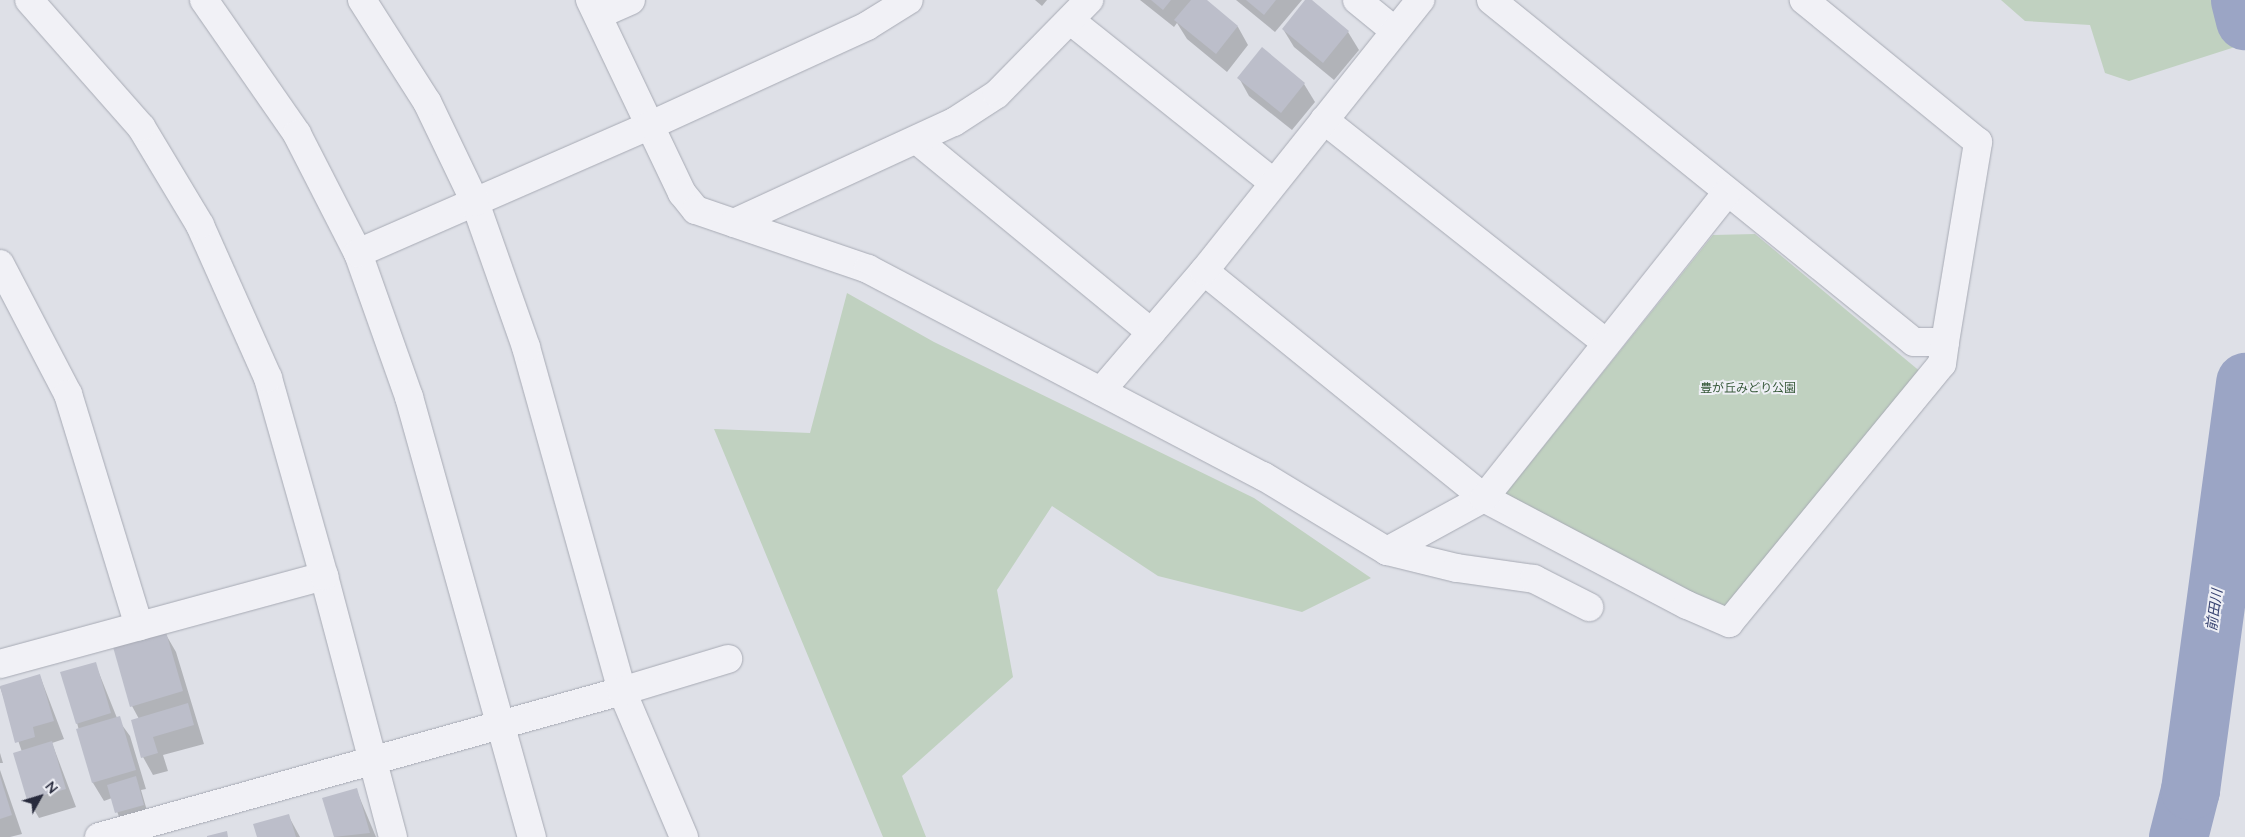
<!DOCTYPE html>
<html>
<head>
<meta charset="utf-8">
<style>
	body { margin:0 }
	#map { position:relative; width:2245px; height:837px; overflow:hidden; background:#dee0e7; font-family:Lato,"Noto Sans JP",sans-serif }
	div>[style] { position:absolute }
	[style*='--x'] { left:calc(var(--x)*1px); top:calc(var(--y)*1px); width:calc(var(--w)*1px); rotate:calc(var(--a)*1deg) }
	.green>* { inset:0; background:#c0d1c0 }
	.shadow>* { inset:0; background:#0003 }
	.river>* { height:59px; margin:-29.5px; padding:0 29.5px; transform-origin:29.5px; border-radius:29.5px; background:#9ba5c5 }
	.building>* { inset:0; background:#bcbeca }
	.roads { filter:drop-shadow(0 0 1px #a7aab4) drop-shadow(0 0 1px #a7aab4) }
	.minor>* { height:28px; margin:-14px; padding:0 14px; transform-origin:14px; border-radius:14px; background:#f1f1f6 }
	span { translate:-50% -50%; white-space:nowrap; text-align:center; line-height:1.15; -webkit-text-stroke:4px #eeeff5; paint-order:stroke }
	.park-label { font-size:12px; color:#365839 }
	.water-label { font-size:14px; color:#35406f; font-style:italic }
	.north { position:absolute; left:15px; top:772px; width:50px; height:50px; -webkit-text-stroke:4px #eeeff5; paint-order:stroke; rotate:51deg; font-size:14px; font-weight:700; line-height:20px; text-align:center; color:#282b3d }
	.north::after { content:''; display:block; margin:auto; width:18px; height:22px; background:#282b3d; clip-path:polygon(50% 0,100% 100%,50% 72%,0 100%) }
</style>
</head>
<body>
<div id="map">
	<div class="green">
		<i style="clip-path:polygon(2001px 0,2226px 0,2235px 47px,2129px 81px,2105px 73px,2090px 25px,2025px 21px)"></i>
		<i style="clip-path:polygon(1755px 234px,1922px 373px,1723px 610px,1503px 497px,1713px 235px)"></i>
		<i style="clip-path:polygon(847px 293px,934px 342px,1254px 498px,1371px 578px,1302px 612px,1158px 576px,1052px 506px,997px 590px,1013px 677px,902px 776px,926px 837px,883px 837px,714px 429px,810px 433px)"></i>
	</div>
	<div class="shadow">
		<i style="clip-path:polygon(1035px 0,1047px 0,1042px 6px)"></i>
		<i style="clip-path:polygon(1140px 0,1205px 0,1238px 27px,1248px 45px,1227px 72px,1187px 39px,1177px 23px,1174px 27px)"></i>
		<i style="clip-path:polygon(1236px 0,1302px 0,1275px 32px)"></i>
		<i style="clip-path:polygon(1307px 0,1348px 32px,1359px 50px,1334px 80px,1294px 47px,1283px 29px)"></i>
		<i style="clip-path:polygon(1239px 78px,1304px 84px,1315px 102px,1292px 130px,1249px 96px)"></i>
		<i style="clip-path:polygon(165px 633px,176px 652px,204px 744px,163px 755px,168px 771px,153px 775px,143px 757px,139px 719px,132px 706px)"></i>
		<i style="clip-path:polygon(95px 663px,117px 718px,130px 736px,146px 789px,141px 790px,148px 814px,121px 822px,112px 798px,104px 801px,93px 783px,77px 723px)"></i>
		<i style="clip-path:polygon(40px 676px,64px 739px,52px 743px,76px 807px,39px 818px,28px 799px,22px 752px,0 687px)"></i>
		<i style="clip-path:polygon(0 753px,3px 763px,0 763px)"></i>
		<i style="clip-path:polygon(0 770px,22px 834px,10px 837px,0 837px)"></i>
		<i style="clip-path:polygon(356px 789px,376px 837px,335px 837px,324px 799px)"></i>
		<i style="clip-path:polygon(288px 815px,300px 837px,258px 837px)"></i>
	</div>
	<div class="river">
		<i style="--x:2240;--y:0;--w:21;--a:76"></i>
		<i style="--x:2178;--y:837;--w:49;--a:-75.7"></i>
		<i style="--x:2190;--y:790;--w:412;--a:-82.3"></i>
	</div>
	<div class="building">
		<i style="clip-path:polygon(1151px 0,1171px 0,1163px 10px)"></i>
		<i style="clip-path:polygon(1191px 0,1207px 0,1238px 26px,1216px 54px,1174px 20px)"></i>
		<i style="clip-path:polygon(1246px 0,1276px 0,1264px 15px)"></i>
		<i style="clip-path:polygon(1305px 0,1312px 0,1349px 31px,1323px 63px,1282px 29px)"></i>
		<i style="clip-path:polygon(1262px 47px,1305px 83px,1281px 113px,1237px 78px)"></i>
		<i style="clip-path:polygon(166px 632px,183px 691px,130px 707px,113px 647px)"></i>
		<i style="clip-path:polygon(96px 662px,111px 713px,76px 724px,60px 672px)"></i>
		<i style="clip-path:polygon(40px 674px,54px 721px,33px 727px,35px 737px,15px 743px,0 686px)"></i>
		<i style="clip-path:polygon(188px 703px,194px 725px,153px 737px,158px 753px,141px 758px,131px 720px)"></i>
		<i style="clip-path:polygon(120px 716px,136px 770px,92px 783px,76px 729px)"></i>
		<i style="clip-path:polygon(52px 741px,66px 789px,27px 800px,13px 753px)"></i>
		<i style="clip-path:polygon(0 776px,12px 815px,0 819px)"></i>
		<i style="clip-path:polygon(136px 776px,144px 805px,115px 813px,107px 785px)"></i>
		<i style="clip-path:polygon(357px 788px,370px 833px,334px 837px,322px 798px)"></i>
		<i style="clip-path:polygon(289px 814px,296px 837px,257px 837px,253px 824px)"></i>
		<i style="clip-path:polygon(227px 831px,228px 837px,207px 837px,207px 836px)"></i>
	</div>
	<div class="roads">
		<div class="minor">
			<i style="--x:204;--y:0;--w:163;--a:55.2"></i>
			<i style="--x:297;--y:134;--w:134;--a:62.9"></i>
			<i style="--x:358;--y:253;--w:153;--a:70.5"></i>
			<i style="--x:409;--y:397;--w:457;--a:74.4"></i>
			<i style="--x:590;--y:0;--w:214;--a:64.5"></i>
			<i style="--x:682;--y:193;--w:22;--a:51"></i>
			<i style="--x:696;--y:210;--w:182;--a:18.9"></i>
			<i style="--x:868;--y:269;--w:446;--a:27.7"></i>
			<i style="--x:1263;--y:476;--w:145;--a:31.2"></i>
			<i style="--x:1387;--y:551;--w:72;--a:13.7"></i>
			<i style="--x:1457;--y:568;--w:78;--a:8.1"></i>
			<i style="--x:1534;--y:579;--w:62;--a:27"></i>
			<i style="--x:1357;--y:0;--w:49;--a:39.2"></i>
			<i style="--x:1491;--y:0;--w:544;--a:38.96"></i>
			<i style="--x:1914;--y:342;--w:31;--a:0"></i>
			<i style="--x:1945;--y:342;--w:203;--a:-80.6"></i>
			<i style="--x:1978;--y:142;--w:225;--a:-140.8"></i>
			<i style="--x:598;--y:15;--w:36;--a:-24"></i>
			<i style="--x:1071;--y:21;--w:258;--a:38.6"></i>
			<i style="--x:1324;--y:120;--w:360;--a:38.3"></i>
			<i style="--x:917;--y:140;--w:303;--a:39.4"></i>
			<i style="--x:734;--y:223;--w:242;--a:-24.7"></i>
			<i style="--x:954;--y:122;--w:51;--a:-33.1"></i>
			<i style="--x:997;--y:94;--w:132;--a:-45.6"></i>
			<i style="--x:358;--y:253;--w:320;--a:-23.6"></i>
			<i style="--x:651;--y:125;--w:238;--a:-24.6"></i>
			<i style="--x:867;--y:26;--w:49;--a:-31.8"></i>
			<i style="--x:0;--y:264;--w:147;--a:62.4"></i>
			<i style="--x:68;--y:394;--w:243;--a:73"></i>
			<i style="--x:1204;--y:271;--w:360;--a:39"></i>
			<i style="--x:1484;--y:498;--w:229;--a:27.8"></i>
			<i style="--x:1687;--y:605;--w:46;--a:23.2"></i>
			<i style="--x:1729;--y:623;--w:335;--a:-50.6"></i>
			<i style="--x:1942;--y:364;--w:22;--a:-82"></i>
			<i style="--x:1101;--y:391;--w:158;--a:-49.4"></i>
			<i style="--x:1204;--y:271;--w:347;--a:-51.4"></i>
			<i style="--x:1387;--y:551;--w:111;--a:-28.7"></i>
			<i style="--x:1484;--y:498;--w:390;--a:-51.5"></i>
			<i style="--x:324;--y:576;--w:270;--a:75.2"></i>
			<i style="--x:0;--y:664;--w:336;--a:-15.2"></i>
			<i style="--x:324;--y:576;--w:206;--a:-105.8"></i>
			<i style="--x:268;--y:378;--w:167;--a:-114"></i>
			<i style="--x:200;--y:225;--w:114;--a:-121"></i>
			<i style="--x:141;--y:127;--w:169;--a:-131.4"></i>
			<i style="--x:99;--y:837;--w:543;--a:-15.6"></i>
			<i style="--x:622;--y:691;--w:357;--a:-105.6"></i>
			<i style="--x:526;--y:347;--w:154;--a:-109.4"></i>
			<i style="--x:475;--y:202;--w:111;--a:-115.6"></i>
			<i style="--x:427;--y:102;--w:121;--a:-122.5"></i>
			<i style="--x:684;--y:837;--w:159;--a:-113"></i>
			<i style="--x:622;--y:691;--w:111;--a:-16.8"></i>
		</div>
	</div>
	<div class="park-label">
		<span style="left:1748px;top:388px">豊が丘みどり公園</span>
	</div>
	<div class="water-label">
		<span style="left:2214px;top:610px;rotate:-82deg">前田川</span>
	</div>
	<div class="north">N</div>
</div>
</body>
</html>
